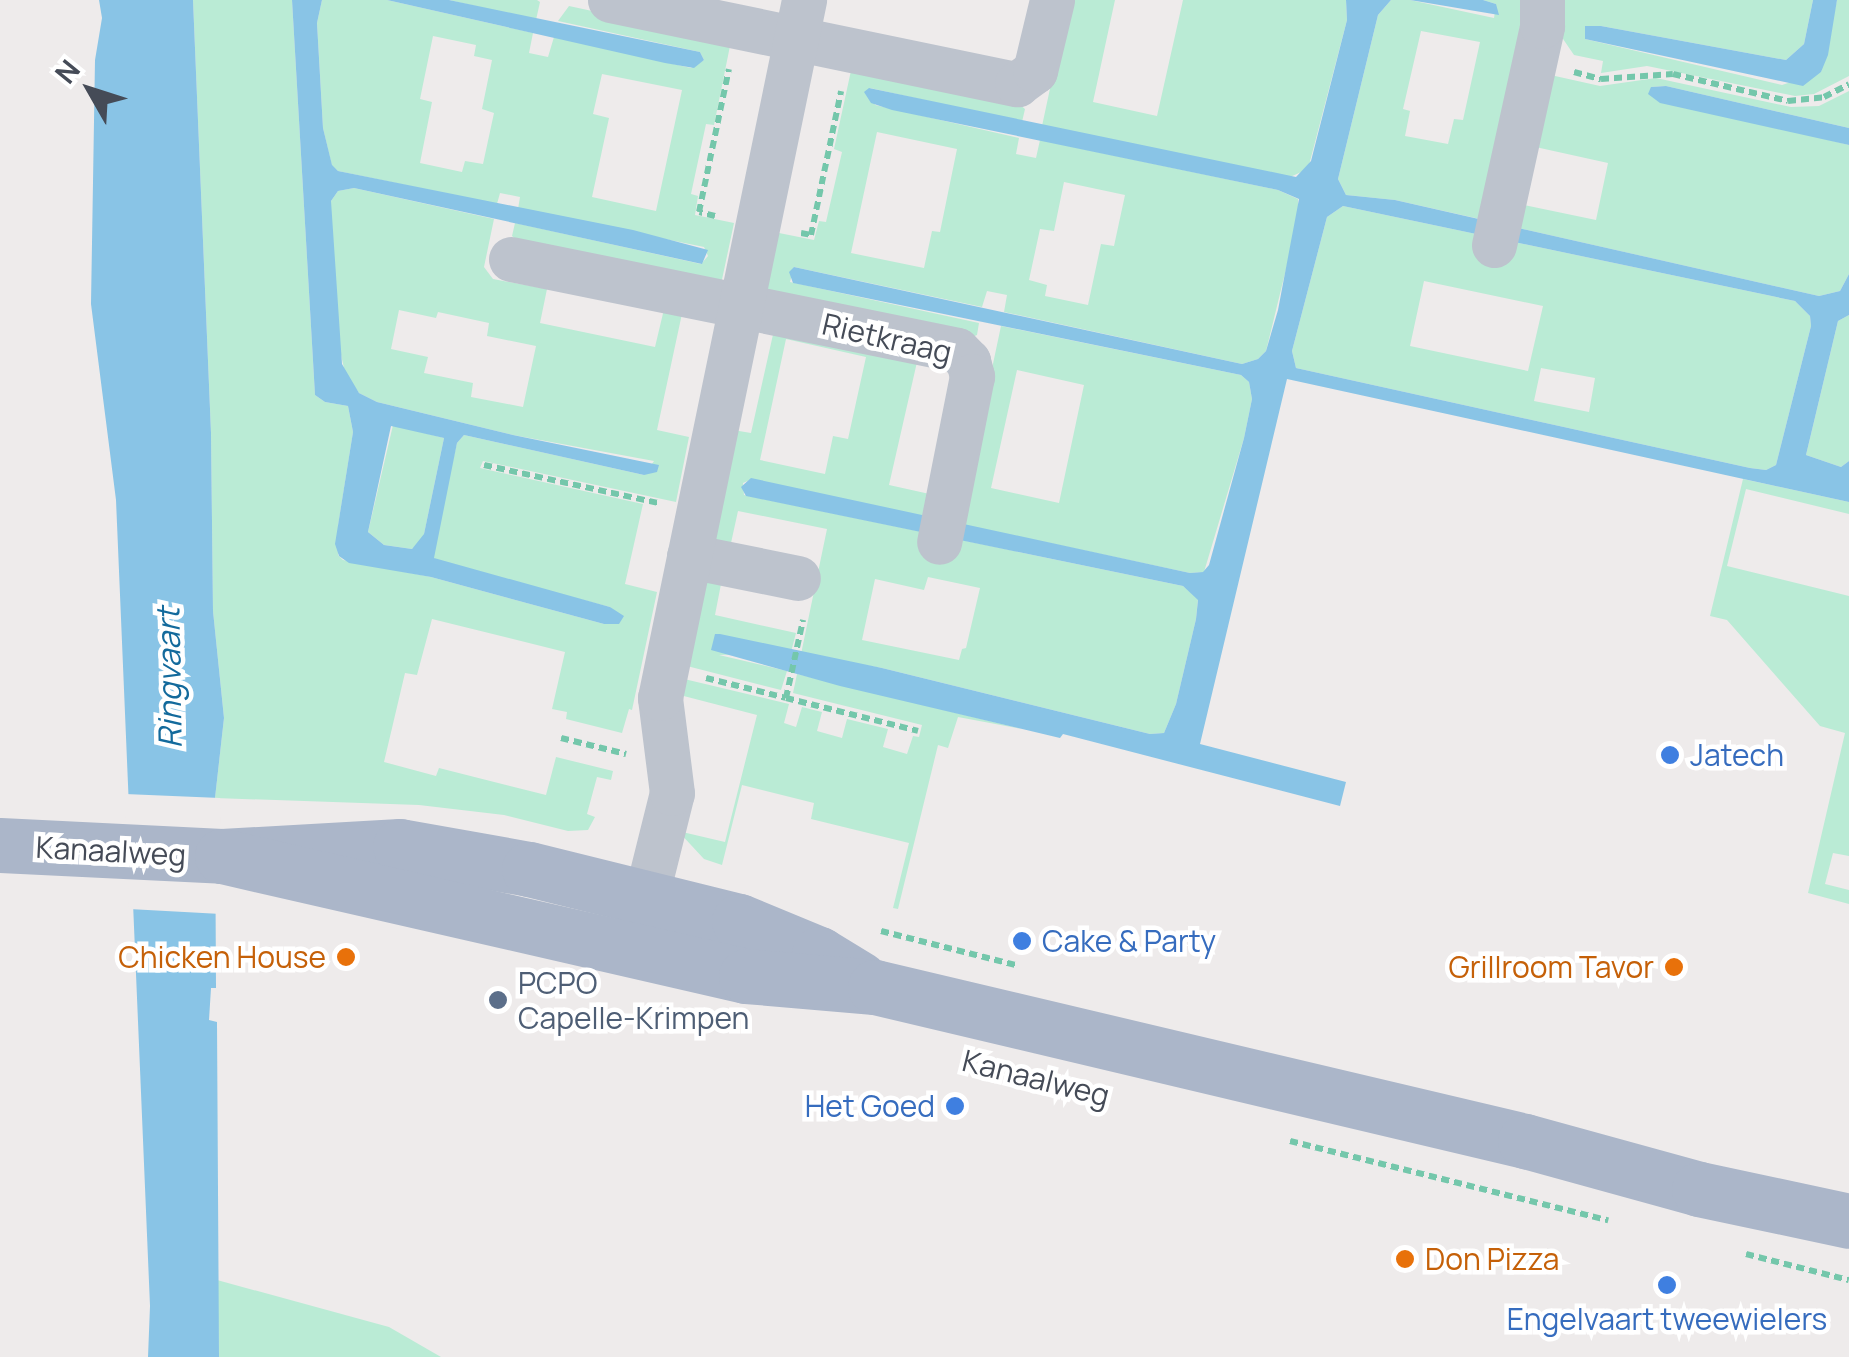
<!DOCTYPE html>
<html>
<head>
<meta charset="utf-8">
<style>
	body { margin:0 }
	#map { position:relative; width:1849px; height:1357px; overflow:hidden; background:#eeebeb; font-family:Manrope,sans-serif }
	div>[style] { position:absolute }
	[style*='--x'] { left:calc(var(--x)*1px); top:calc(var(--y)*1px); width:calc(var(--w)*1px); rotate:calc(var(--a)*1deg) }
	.green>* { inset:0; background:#baebd5 }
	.water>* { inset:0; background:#89c4e6 }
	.pier>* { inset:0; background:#eeebeb }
	.path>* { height:6px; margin-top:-3px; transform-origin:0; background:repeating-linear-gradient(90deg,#74c7ab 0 8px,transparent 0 13px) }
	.minor>* { height:45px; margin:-22.5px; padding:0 22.5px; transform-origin:22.5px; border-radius:22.5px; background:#bdc3cd }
	.major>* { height:55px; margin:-27.5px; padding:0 27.5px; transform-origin:27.5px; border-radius:27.5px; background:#abb6c9 }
	.dots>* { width:28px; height:28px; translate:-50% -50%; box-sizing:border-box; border:5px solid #fff; border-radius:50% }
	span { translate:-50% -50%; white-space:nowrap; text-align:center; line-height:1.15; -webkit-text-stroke:9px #fff; paint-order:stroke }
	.street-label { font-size:30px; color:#454b57 }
	.shop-label { font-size:30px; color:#366cbe }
	.left { translate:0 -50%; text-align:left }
	.right { translate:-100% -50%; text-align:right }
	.food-label { font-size:30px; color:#c56008 }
	.service-label { font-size:30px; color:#4e5e75 }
	.water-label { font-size:32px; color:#136a9c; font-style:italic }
	.north { position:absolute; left:40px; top:40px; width:100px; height:100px; -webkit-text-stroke:8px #fff; paint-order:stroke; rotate:309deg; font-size:28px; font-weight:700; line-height:40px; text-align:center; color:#454b57 }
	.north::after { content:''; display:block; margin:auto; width:35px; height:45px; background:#454b57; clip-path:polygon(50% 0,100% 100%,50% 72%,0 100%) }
</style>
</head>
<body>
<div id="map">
	<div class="green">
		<i style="clip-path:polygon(evenodd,193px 0,292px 0,315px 395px,325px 402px,348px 406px,353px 432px,338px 526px,338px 555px,343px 560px,431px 577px,604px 624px,619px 624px,610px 607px,440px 563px,434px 558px,434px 542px,457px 443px,464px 435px,644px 475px,654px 461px,513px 435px,377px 402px,359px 393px,345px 373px,340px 350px,331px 223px,331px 201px,338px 191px,354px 188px,494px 219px,484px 267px,493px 279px,547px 289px,540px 323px,655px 347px,665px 305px,683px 309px,657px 430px,689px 437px,676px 502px,483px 461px,480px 468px,643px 504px,625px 584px,657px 592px,632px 710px,629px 709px,622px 733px,566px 719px,567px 712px,552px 709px,565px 652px,432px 619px,417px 675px,405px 673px,384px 762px,436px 776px,439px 768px,546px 795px,556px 757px,613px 771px,611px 780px,597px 777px,587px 814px,595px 817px,588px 830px,568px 831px,504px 815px,419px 805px,215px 798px,224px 718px,213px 611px,211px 433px,193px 0,399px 310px,436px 318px,438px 312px,489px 323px,487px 336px,536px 346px,523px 407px,471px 397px,473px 383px,424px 373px,428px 357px,391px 349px,399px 310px)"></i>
		<i style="clip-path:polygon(evenodd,322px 0,387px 0,533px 33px,529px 53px,548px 57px,554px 37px,691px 68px,704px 60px,700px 52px,558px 21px,569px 6px,731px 41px,714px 125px,706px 124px,691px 194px,698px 196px,695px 215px,734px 223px,720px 289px,526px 248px,512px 236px,515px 223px,701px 264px,708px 256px,704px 247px,518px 209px,520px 197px,500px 193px,497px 204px,338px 171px,332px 166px,323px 128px,317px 23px,322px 0,433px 36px,476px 45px,474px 56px,492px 60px,482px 109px,494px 113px,483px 164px,465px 161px,462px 172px,420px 163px,432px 102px,420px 99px,433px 36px,322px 0,602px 74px,682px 90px,656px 211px,592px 197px,609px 118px,593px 114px,602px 74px)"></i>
		<i style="clip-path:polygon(449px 0,537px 0,540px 2px,536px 20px)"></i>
		<i style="clip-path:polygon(1069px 0,1115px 0,1093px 102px,1157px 116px,1183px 0,1346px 0,1347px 20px,1308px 169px,1290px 177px,1042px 126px)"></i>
		<i style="clip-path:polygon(evenodd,1410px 0,1494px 18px,1496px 4px,1483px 0,1525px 0,1484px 220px,1395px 200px,1346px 195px,1338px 179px,1378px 15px,1391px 0,1410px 0,1421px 31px,1480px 42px,1463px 120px,1454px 119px,1448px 144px,1405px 136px,1410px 111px,1403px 109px,1421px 31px)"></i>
		<i style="clip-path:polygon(1556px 0,1813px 0,1804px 44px,1786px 60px,1601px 26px,1585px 39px,1782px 85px,1821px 72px,1837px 0,1849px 0,1849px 76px,1814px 94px,1795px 96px,1647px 66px,1601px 73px,1603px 61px,1574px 55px,1561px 36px)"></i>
		<i style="clip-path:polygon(evenodd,852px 66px,1015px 101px,1025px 109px,1022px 122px,870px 88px,875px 105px,1019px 138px,1016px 154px,1036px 158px,1040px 140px,1278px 190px,1298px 199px,1298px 220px,1266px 351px,1258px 359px,1242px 364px,1004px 312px,1007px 295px,987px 291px,982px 307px,794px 267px,790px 282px,979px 323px,977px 335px,963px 341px,761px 297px,774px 232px,814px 240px,819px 221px,826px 222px,842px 152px,834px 149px,852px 66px,877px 132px,957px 149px,940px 232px,932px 231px,924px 268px,851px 253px,877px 132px,852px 66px,1064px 182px,1125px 195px,1114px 246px,1101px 244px,1088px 305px,1045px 296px,1047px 285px,1029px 280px,1040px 229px,1054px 231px,1064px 182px)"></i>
		<i style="clip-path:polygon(1546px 74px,1600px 86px,1656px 78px,1791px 107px,1819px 106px,1849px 91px,1849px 128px,1666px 86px,1651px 87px,1761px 123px,1849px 145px,1849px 274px,1840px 291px,1819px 296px,1514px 227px,1519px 204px,1596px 220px,1608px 163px,1531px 146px)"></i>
		<i style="clip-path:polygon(evenodd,1343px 206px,1795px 301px,1810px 316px,1811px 326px,1776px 465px,1766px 470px,1750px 468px,1296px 368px,1292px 351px,1327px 217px,1343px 206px,1424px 281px,1543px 306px,1528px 371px,1410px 346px,1424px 281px,1343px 206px,1541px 368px,1595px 378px,1589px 412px,1534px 401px,1541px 368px)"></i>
		<i style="clip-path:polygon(1849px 315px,1849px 461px,1841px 467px,1806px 455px,1838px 321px)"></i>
		<i style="clip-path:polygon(evenodd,1001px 326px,1241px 375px,1249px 382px,1252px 399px,1244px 438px,1204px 572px,1190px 573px,959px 524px,1001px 326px,1017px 370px,1084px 385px,1059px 503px,991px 488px,1017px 370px)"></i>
		<i style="clip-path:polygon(evenodd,774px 330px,917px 362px,889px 485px,934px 495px,929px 518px,752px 479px,743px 483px,744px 495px,1183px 586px,1198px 599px,1196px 619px,1176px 704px,1164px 733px,1150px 734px,882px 668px,801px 654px,827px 529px,738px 511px,731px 543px,710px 539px,733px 430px,751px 433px,774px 330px,786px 339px,866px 357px,848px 439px,833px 436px,825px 474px,760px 460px,786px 339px,774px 330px,928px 577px,980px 588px,966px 648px,962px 649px,959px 660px,862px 640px,875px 579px,924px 590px,928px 577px)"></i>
		<i style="clip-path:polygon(393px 425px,444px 438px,423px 539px,412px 549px,384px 545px,368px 532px)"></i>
		<i style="clip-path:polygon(1743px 479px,1849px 502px,1849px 514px,1746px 489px,1727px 566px,1849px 596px,1849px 856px,1833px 853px,1825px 884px,1849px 890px,1849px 904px,1808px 893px,1845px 733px,1820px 726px,1727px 620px,1710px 616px)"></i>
		<i style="clip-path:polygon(701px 579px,721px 584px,715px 615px,796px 633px,791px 652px,719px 655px,787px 671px,781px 690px,683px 665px)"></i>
		<i style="clip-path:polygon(797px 674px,1022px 729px,958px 717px,948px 748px,938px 745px,898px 909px,893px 908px,909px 843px,811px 819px,814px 803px,742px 785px,722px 865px,704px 859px,678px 831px,725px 842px,757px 715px,676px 694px,680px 678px,789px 704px,784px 723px,796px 727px,802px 707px,822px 712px,817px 731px,842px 738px,847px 719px,888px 729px,883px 747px,907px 754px,913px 736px,919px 737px,922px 725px,793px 693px)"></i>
		<i style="clip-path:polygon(217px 1280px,389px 1327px,441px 1357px,219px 1357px)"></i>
	</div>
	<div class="water">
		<i style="clip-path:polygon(99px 0,193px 0,211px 433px,213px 611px,224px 718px,215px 798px,216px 988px,211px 988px,209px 1020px,217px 1022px,219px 1357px,148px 1357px,150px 1306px,116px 500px,91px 304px,95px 60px,102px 18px)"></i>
		<i style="clip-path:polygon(evenodd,292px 0,322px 0,317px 23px,323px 128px,332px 165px,338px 171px,633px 230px,708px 250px,702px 264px,354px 188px,338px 191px,331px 201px,342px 364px,359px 393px,377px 402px,513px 435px,659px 465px,657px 472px,644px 475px,464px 435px,457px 443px,434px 558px,610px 607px,624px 616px,619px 624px,604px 624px,431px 577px,349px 563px,339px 556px,335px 544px,353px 432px,348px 406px,325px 402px,315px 395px,292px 0,391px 426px,444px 438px,424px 534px,412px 549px,384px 545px,368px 532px,391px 426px)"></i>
		<i style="clip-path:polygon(387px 0,449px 0,700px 52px,704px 60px,694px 68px,665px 63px)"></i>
		<i style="clip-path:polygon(evenodd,1346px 0,1391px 0,1378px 15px,1338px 179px,1346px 195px,1395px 200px,1819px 296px,1840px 291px,1849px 274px,1849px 315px,1838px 321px,1806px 455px,1841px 467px,1849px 461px,1849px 502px,1287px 379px,1200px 744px,1346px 782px,1340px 806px,1063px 734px,1060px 738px,840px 686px,711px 650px,715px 634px,720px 634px,882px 668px,1150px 734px,1164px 733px,1176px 704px,1196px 619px,1198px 600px,1183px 586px,746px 496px,741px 487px,751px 478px,1190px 573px,1203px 572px,1209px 565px,1244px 438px,1252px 399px,1249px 382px,1241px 375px,793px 283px,789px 272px,794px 267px,1242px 364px,1258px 359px,1266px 351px,1278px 310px,1299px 199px,1278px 190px,892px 110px,871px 103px,864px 92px,869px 88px,1296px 177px,1311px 161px,1347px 20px,1346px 0,1343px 206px,1795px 301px,1810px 316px,1811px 326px,1776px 465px,1766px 470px,1750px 468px,1296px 368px,1292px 351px,1327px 217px,1343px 206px)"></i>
		<i style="clip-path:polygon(1410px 0,1483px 0,1496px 4px,1499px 15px)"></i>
		<i style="clip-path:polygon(1813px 0,1837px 0,1828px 55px,1821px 72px,1803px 86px,1585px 39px,1585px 26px,1601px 26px,1786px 60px,1804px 44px)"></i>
		<i style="clip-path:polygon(1666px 86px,1849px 128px,1849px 145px,1660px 103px,1648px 94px,1651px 87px)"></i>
	</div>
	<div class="pier">
		<i style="clip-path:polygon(125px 794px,220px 798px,221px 914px,129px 909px)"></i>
	</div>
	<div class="path">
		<i style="--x:1574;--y:72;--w:28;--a:15"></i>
		<i style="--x:1601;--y:79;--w:72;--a:-4"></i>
		<i style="--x:1673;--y:74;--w:118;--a:13.2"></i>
		<i style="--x:1788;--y:101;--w:36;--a:-6"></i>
		<i style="--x:1824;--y:97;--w:28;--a:-27"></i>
		<i style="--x:715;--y:216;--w:16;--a:-166"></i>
		<i style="--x:699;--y:212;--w:146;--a:-78.2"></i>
		<i style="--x:801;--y:233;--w:10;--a:11"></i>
		<i style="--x:811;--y:235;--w:147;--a:-78.2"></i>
		<i style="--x:484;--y:465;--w:179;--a:12.3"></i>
		<i style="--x:706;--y:678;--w:82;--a:14"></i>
		<i style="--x:786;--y:698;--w:80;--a:-77.7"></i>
		<i style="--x:786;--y:698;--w:136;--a:14"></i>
		<i style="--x:561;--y:738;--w:67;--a:13.8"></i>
		<i style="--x:881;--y:931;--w:142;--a:14.2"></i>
		<i style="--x:1290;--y:1141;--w:328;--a:14"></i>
		<i style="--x:1746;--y:1254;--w:106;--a:14.2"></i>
	</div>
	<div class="minor">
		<i style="--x:610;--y:0;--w:416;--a:11.7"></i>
		<i style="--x:1017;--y:84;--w:22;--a:-36"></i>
		<i style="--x:1035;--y:71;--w:73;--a:-76.5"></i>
		<i style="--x:1494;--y:245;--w:224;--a:-77.6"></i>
		<i style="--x:1542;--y:26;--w:26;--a:-90"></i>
		<i style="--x:511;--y:259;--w:455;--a:11.5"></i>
		<i style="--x:957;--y:350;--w:16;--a:45"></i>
		<i style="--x:968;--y:361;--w:16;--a:75"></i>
		<i style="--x:972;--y:376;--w:169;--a:101.2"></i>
		<i style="--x:689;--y:556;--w:111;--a:11.4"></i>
		<i style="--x:638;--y:929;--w:140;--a:-76"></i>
		<i style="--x:672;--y:793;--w:96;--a:-97.2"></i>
		<i style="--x:660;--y:698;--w:713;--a:-78.34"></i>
	</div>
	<div class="major">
		<i style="--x:0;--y:845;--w:222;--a:2.8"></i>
		<i style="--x:222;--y:856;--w:178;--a:-3.2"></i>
		<i style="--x:400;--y:846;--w:131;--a:10.1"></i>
		<i style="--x:529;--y:869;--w:216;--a:13.9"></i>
		<i style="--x:739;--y:921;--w:87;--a:22.4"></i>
		<i style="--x:819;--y:954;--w:48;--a:31.4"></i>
		<i style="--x:222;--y:856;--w:538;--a:12.9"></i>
		<i style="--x:746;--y:976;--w:129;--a:4.9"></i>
		<i style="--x:875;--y:987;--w:668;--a:13.33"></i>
		<i style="--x:1525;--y:1141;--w:180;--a:15.4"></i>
		<i style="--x:1699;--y:1189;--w:153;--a:12"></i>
	</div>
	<div class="dots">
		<i style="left:1670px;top:755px;background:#3f7fe0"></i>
		<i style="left:1022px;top:941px;background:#3f7fe0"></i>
		<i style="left:346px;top:957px;background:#e8710a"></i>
		<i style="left:1674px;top:967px;background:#e8710a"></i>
		<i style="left:498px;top:1000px;background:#5c6f8a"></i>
		<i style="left:955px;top:1106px;background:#3f7fe0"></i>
		<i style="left:1405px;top:1259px;background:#e8710a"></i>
		<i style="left:1667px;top:1285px;background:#3f7fe0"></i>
	</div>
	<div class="street-label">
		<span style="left:887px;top:338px;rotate:13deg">Rietkraag</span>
		<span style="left:111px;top:851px;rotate:3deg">Kanaalweg</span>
		<span style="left:1036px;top:1078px;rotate:14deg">Kanaalweg</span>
	</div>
	<div class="shop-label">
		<span class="left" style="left:1690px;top:755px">Jatech</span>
		<span class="left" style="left:1042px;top:941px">Cake &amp; Party</span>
		<span class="right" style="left:935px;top:1106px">Het Goed</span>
		<span style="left:1667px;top:1319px">Engelvaart tweewielers</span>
	</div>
	<div class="food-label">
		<span class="right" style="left:326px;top:957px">Chicken House</span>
		<span class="right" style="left:1654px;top:967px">Grillroom Tavor</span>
		<span class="left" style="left:1425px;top:1259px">Don Pizza</span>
	</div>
	<div class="service-label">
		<span class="left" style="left:518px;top:1000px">PCPO<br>Capelle-Krimpen</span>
	</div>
	<div class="water-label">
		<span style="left:169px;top:678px;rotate:-91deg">Ringvaart</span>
	</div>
	<div class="north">N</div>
</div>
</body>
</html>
